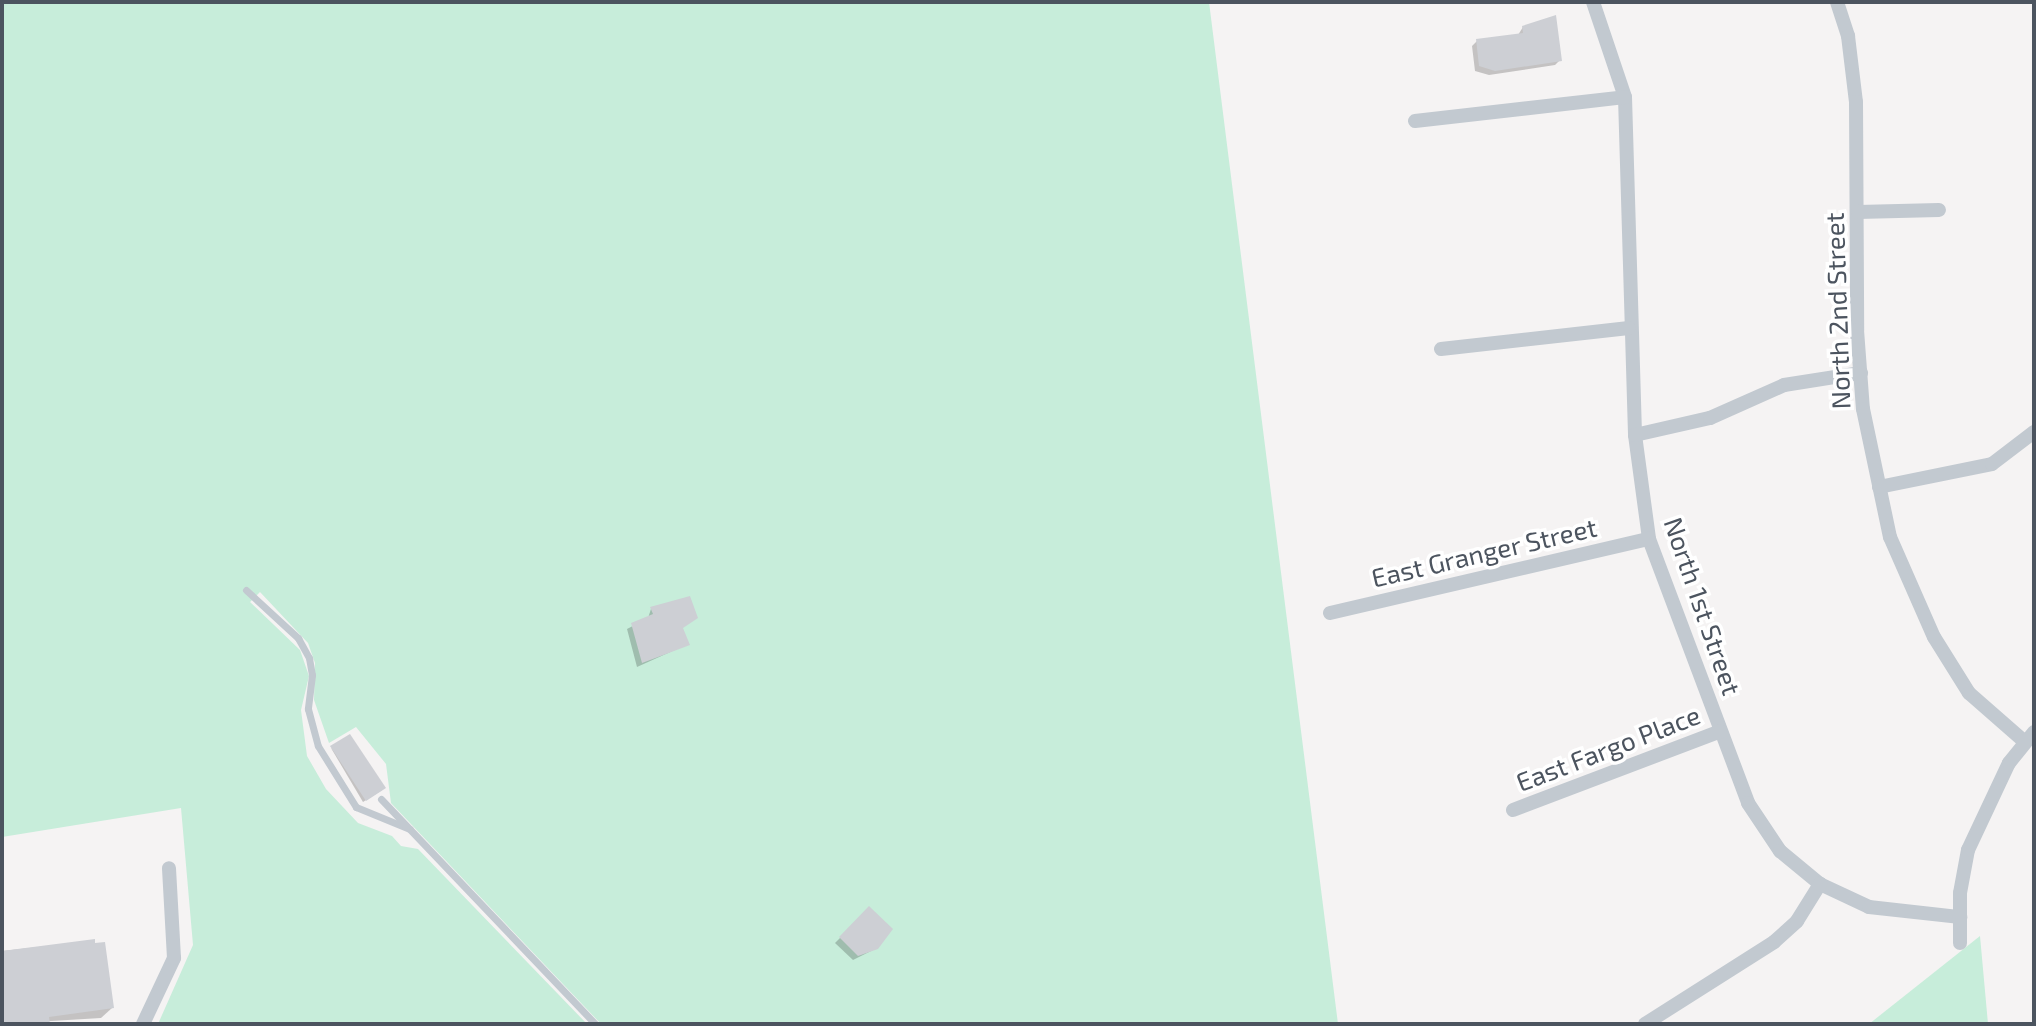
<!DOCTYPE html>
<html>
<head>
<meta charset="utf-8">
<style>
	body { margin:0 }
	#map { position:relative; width:2036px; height:1026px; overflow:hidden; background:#f5f3f3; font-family:"Exo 2",sans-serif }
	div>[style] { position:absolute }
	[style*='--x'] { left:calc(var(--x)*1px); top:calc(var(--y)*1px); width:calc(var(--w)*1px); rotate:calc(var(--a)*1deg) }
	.green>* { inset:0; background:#c7edda }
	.shadow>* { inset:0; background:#0003 }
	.building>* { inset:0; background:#cdcfd4 }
	.lane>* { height:7px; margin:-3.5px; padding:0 3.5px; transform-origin:3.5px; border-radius:3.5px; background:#c2c9d0 }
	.street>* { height:14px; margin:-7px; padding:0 7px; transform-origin:7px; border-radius:7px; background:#c2c9d0 }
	span { translate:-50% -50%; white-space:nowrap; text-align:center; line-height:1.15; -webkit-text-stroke:7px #fff; paint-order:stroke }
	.street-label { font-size:26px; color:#4c545f }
	.frame { position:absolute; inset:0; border:4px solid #4c545f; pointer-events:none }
</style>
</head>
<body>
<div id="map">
	<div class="green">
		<i style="clip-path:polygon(2px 2px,1209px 2px,1338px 1024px,601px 1024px,391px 803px,386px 764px,356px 727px,329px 743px,314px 700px,315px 663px,308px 643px,260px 592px,250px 602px,300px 650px,309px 676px,301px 710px,307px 756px,326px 789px,358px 823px,392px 836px,401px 846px,418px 849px,587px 1024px,158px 1024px,193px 945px,181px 808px,2px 837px)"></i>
		<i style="clip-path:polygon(1980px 936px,1988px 1024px,1869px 1024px)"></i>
	</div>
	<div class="shadow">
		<i style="clip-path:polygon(1523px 27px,1560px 60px,1555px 65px,1489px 75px,1475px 71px,1472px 46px,1477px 41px,1518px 35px)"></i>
		<i style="clip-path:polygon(689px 598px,682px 628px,688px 644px,637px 667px,627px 629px,648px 618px,651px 609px)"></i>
		<i style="clip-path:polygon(331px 748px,382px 790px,363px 802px)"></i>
		<i style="clip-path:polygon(869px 909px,877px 948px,853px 960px,835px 943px)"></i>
		<i style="clip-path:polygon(93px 941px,112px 1008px,101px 1018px,2px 1024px,2px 951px)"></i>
	</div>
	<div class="building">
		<i style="clip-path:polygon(1556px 15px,1562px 61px,1495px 71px,1479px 66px,1476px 39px,1523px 33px,1522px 26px)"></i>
		<i style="clip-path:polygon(690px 596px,698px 618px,683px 628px,690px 645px,642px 663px,631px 623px,653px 614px,650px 607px)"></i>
		<i style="clip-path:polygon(350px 734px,386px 788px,366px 801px,330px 746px)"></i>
		<i style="clip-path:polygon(869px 906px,893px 929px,878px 949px,858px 956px,839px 937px)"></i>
		<i style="clip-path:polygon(95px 939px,95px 943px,105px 942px,114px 1008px,49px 1017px,50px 1024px,2px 1024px,2px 951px)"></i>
	</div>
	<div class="lane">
		<i style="--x:246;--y:590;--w:71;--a:42.7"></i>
		<i style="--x:298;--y:638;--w:23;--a:61"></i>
		<i style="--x:309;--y:658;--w:17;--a:80"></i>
		<i style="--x:312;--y:675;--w:34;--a:97"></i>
		<i style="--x:308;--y:709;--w:38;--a:75"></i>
		<i style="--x:318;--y:746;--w:72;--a:58.1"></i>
		<i style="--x:356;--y:807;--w:58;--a:22.2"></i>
		<i style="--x:381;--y:799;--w:311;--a:46.4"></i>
	</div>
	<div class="street">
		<i style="--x:1593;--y:2;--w:100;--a:71.4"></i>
		<i style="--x:1625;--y:97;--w:338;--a:88.3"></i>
		<i style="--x:1635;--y:435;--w:105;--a:82.3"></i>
		<i style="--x:1649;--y:539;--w:282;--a:69.4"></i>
		<i style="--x:1748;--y:803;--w:58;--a:56.3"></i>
		<i style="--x:1780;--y:851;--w:52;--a:39.5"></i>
		<i style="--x:1820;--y:884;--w:54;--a:25.1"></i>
		<i style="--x:1869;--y:907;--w:92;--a:6.3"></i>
		<i style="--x:1837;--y:2;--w:36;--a:72"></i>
		<i style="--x:1848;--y:36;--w:66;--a:83.1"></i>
		<i style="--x:1856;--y:102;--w:228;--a:89.7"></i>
		<i style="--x:1857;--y:330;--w:79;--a:85.7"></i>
		<i style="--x:1863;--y:409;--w:131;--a:78.1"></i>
		<i style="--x:1890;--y:537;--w:109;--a:66.3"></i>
		<i style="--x:1934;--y:637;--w:66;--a:58"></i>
		<i style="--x:1969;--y:693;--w:74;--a:41.2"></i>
		<i style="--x:1415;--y:121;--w:211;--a:-6.5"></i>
		<i style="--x:1858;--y:212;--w:81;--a:-1.4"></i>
		<i style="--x:1441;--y:349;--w:189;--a:-6.4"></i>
		<i style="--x:1635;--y:435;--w:77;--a:-12.8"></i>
		<i style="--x:1710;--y:418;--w:81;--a:-24"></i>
		<i style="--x:1784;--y:385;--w:78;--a:-8.9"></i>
		<i style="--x:1879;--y:487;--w:115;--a:-11.5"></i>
		<i style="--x:1992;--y:464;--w:53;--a:-37.3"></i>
		<i style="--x:1330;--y:613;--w:327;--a:-13.1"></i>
		<i style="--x:1513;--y:810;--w:222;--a:-20.8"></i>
		<i style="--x:1960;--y:943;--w:50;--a:-90"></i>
		<i style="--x:1960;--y:893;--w:44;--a:-79.5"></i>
		<i style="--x:1968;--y:850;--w:96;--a:-64.8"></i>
		<i style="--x:2009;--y:763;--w:40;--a:-51"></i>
		<i style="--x:143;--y:1024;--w:73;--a:-64.8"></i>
		<i style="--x:174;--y:958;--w:90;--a:-93.2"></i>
		<i style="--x:1645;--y:1024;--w:153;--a:-32.4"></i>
		<i style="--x:1774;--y:942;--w:31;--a:-42"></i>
		<i style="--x:1797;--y:921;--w:44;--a:-58.1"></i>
	</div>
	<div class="street-label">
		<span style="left:1837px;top:311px;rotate:-92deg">North 2nd Street</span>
		<span style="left:1484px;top:552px;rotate:-13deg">East Granger Street</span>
		<span style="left:1703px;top:606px;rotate:71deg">North 1st Street</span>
		<span style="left:1608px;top:748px;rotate:-21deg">East Fargo Place</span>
	</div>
	<div class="frame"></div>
</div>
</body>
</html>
